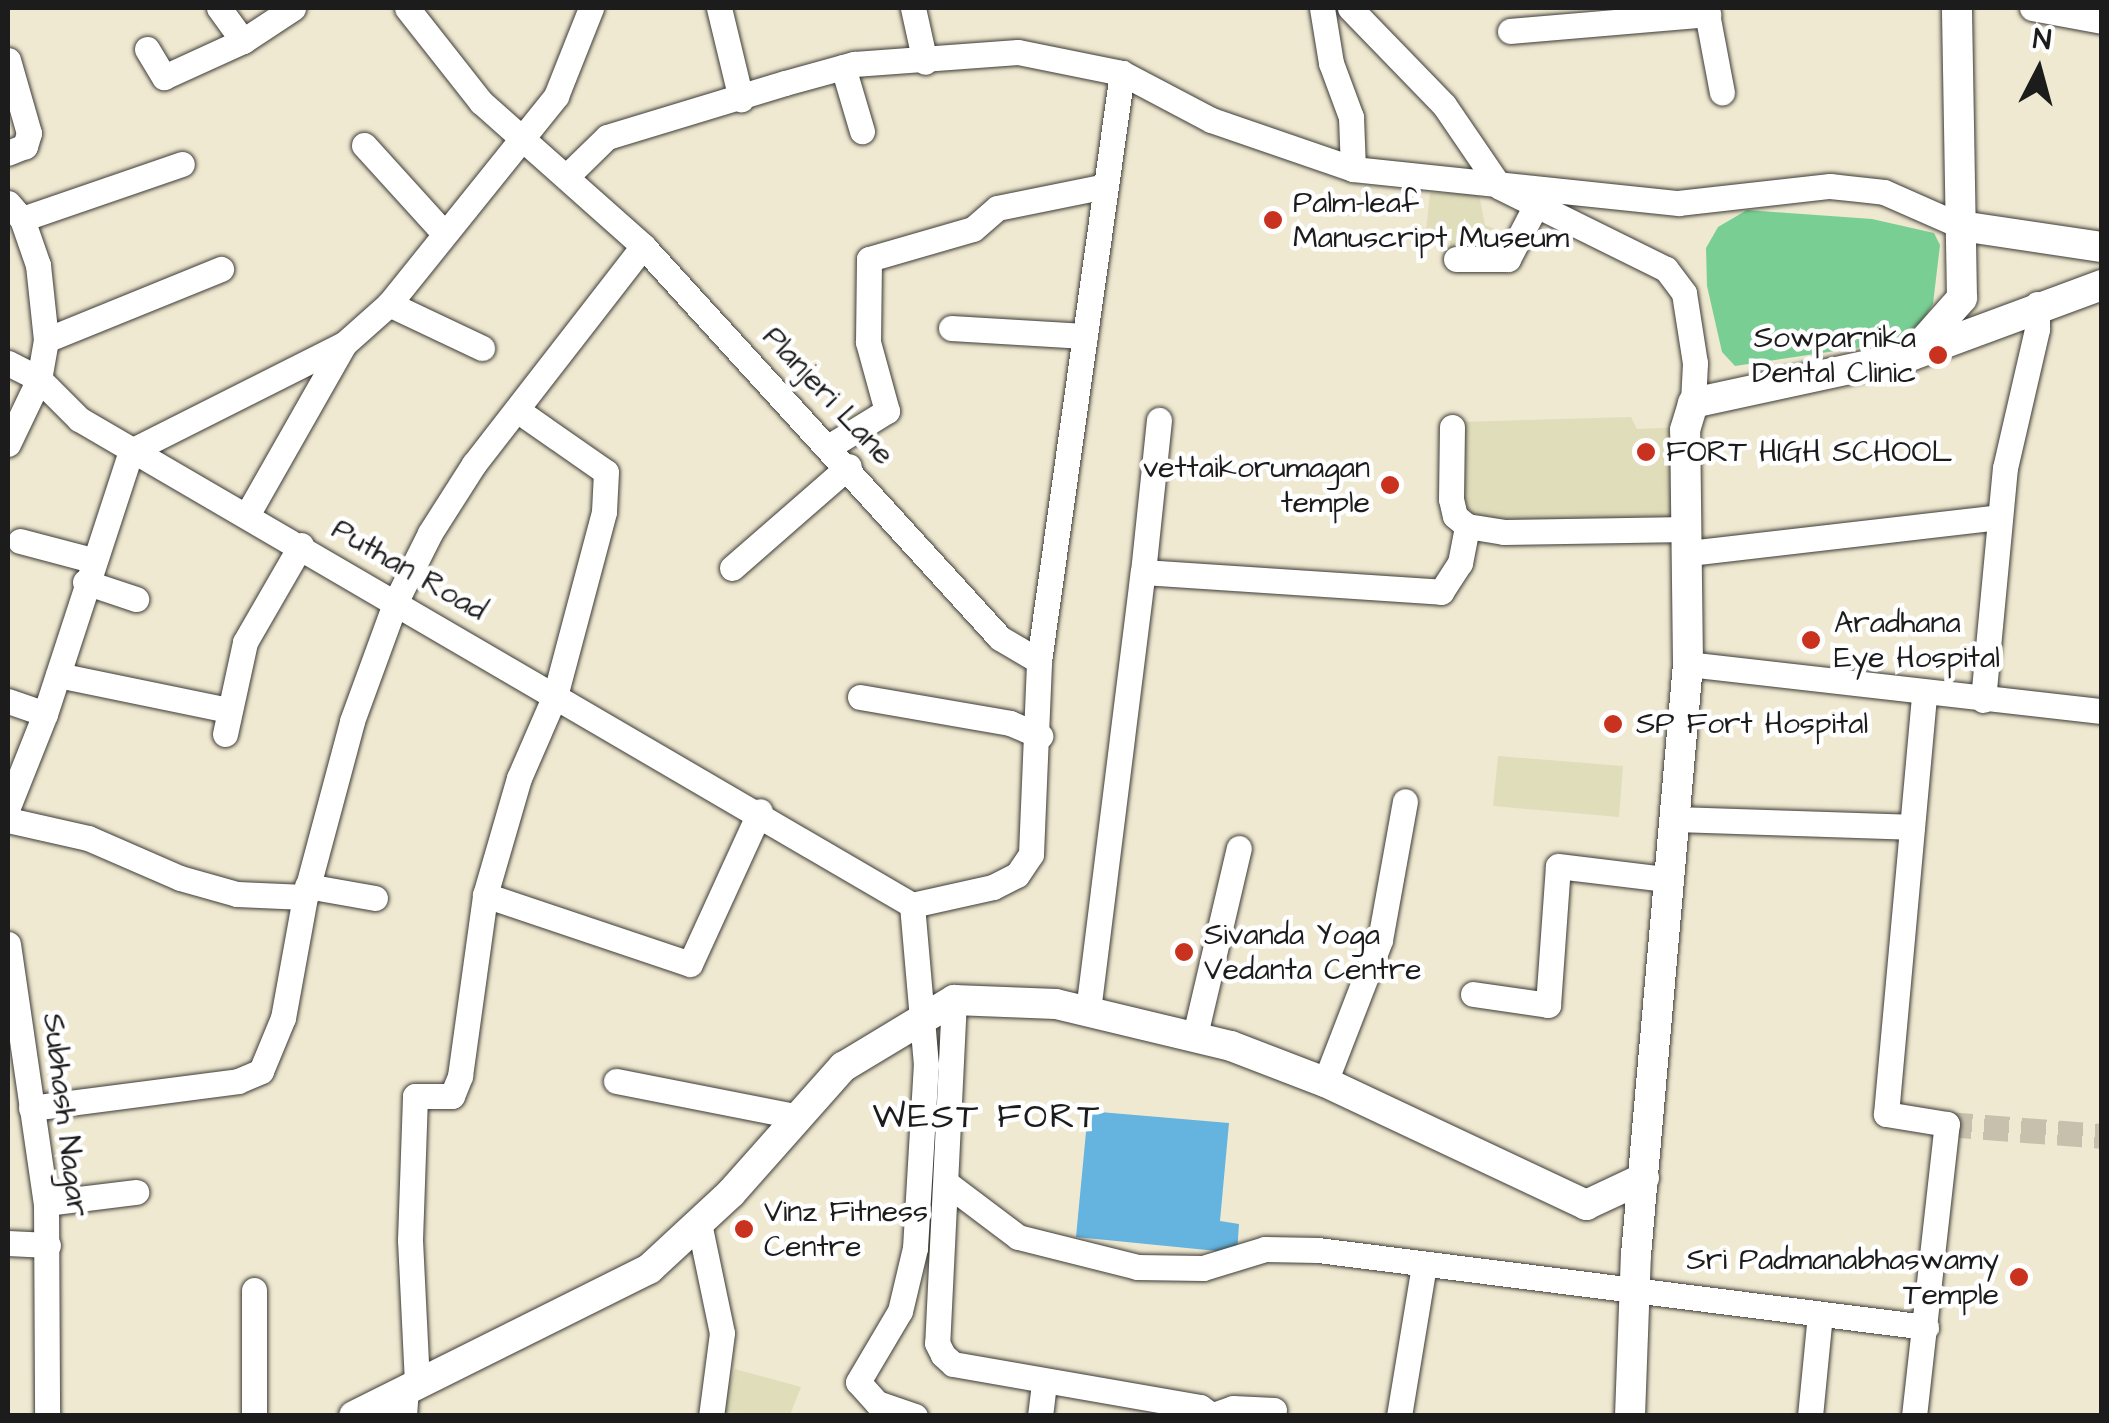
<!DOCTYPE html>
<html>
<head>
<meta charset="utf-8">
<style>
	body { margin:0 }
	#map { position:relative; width:2109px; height:1423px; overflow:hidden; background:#f0e9d1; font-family:"Architects Daughter",sans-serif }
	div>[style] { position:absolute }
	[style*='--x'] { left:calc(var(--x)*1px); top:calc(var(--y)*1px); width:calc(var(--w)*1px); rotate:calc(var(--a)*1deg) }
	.built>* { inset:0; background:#e0ddbb }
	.green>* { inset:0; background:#79cf93 }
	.water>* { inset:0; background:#64b4df }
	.minor-tunnel>* { height:25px; margin-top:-12.5px; transform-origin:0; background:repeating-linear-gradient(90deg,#c6c0ad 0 25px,transparent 0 37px) }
	.roads { filter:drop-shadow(0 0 2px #3c3b37) drop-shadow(0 0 2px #3c3b37) }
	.minor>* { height:25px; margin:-12.5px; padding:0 12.5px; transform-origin:12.5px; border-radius:12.5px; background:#fff }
	.major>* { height:30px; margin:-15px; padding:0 15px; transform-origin:15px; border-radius:15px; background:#fff }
	.dots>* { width:28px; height:28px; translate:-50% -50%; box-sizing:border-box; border:5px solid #fff; border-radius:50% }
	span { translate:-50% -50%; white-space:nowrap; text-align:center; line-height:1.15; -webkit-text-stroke:9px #fff; paint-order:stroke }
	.poi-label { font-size:30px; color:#1c1c1c }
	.left { translate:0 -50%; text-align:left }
	.right { translate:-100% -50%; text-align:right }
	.street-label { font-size:30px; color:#1c1c1c }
	.quarter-label { font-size:35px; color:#1c1c1c; letter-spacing:2.5px }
	.frame { position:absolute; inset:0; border:10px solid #1c1c1c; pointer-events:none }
	.north { position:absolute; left:1989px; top:20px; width:100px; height:100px; -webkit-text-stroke:8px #fff; paint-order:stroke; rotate:6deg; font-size:28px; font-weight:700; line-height:40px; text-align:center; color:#1c1c1c }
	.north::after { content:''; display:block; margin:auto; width:35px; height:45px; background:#1c1c1c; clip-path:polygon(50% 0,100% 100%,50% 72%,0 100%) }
</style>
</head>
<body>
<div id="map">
	<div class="built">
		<i style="clip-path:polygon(1430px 193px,1479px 194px,1485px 225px,1503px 232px,1502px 257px,1450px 256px,1450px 231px,1426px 230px)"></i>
		<i style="clip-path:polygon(1631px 417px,1637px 429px,1682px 427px,1682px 526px,1489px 525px,1459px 514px,1459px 422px)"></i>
		<i style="clip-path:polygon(1498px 756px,1623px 766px,1619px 817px,1493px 806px)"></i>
		<i style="clip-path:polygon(735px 1369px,801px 1387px,790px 1415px,720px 1412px)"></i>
	</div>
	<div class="green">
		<i style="clip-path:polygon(1747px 210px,1872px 219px,1934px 233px,1940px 245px,1933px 304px,1921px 323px,1889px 343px,1735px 366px,1722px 352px,1707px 286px,1706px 248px,1718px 227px)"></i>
	</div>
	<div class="water">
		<i style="clip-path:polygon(1088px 1111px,1229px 1123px,1220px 1221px,1239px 1224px,1237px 1253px,1076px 1237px)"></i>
	</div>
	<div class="minor-tunnel">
		<i style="--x:1947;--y:1124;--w:155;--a:4.4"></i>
	</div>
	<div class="roads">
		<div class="minor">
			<i style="--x:219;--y:8;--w:41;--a:54"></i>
			<i style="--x:407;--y:8;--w:120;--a:51.8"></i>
			<i style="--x:481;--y:102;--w:217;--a:41.6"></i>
			<i style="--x:643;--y:246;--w:530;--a:47.68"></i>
			<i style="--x:1000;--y:638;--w:45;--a:30.5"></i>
			<i style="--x:719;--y:8;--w:94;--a:76.4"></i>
			<i style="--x:913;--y:8;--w:55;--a:77.5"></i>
			<i style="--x:1322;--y:8;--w:56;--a:80.7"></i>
			<i style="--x:1331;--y:63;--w:58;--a:69.7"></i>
			<i style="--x:1351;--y:117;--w:52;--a:87.8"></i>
			<i style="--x:1350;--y:8;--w:135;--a:45.9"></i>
			<i style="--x:1444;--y:105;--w:99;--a:55.7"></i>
			<i style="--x:1500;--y:187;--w:185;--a:26.3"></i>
			<i style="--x:1666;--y:269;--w:30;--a:53"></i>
			<i style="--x:1684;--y:293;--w:71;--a:81.1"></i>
			<i style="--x:1695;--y:363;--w:40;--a:92.9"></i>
			<i style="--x:1706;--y:8;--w:86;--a:79.3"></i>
			<i style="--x:2032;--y:8;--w:71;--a:10.5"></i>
			<i style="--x:1510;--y:31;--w:199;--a:-4.9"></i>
			<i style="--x:147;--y:49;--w:33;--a:59"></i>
			<i style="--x:164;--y:77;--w:87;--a:-24.5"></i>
			<i style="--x:243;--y:41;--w:60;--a:-33.4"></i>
			<i style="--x:8;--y:60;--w:76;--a:74"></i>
			<i style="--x:29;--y:133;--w:14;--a:107"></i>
			<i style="--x:25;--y:146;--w:18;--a:158"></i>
			<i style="--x:843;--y:67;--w:67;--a:73.5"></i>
			<i style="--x:364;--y:145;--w:116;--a:47.8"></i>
			<i style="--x:567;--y:176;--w:56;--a:-44.3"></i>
			<i style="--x:607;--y:137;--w:186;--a:-16.9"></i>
			<i style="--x:785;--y:83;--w:72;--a:-15.4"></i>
			<i style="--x:854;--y:64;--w:164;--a:-4.2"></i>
			<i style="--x:1018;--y:52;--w:106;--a:11.4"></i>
			<i style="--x:1122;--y:73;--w:101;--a:27.8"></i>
			<i style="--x:1211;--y:120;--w:150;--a:19"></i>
			<i style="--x:1353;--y:169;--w:327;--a:6"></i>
			<i style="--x:1678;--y:203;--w:153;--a:-6.4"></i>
			<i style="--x:1830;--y:186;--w:54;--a:6.3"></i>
			<i style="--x:1884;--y:192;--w:84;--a:23.8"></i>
			<i style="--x:8;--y:203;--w:21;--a:49"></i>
			<i style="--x:22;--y:219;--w:49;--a:70.8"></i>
			<i style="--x:38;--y:265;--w:75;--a:83.9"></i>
			<i style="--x:46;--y:340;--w:40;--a:100"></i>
			<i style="--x:39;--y:379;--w:57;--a:45"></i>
			<i style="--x:79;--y:419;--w:964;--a:30.26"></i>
			<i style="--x:22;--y:219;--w:169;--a:-19"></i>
			<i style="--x:1456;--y:259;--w:52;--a:0"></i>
			<i style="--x:1508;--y:259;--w:59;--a:-62.6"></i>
			<i style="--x:389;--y:304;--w:103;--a:25.3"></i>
			<i style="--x:951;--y:328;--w:134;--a:3.4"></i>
			<i style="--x:46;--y:340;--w:189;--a:-22.1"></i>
			<i style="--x:8;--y:363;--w:35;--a:27"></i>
			<i style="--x:39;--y:379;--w:72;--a:115.5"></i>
			<i style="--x:517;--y:410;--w:108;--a:34.9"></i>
			<i style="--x:606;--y:472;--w:40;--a:92.9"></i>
			<i style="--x:604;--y:512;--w:187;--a:104.9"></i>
			<i style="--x:556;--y:693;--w:93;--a:113.5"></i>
			<i style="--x:519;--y:778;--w:122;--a:106.2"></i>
			<i style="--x:485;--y:895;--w:216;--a:18.6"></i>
			<i style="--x:690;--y:964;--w:168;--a:-65.4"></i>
			<i style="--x:1452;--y:427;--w:72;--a:90.8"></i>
			<i style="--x:1451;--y:499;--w:17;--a:77"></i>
			<i style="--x:1455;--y:516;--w:16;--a:40"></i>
			<i style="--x:1467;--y:526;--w:37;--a:9"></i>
			<i style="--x:1504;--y:532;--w:184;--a:-0.9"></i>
			<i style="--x:830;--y:446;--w:67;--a:-31.6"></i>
			<i style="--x:887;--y:411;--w:72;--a:-105.4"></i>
			<i style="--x:868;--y:342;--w:83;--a:-89.3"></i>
			<i style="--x:869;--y:259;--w:108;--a:-16.1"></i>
			<i style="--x:973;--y:229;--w:32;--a:-41"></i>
			<i style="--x:997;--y:208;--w:111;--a:-11.4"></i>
			<i style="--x:247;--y:515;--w:197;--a:-60.4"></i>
			<i style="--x:20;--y:541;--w:74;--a:14.8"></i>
			<i style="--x:1689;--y:553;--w:312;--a:-6.6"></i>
			<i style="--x:732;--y:568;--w:155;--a:-41.1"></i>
			<i style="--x:1143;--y:572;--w:153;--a:-84"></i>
			<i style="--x:85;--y:582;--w:54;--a:18.4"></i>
			<i style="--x:1688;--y:664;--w:417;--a:6.5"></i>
			<i style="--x:58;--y:675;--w:175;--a:11.6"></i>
			<i style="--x:860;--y:697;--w:152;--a:9.8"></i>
			<i style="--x:1010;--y:723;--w:33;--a:23"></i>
			<i style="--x:1983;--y:700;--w:233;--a:-84.6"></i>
			<i style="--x:2005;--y:468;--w:143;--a:-77"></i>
			<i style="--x:2037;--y:329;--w:25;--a:-90"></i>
			<i style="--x:8;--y:701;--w:39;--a:19"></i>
			<i style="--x:225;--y:734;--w:94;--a:-77.7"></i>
			<i style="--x:245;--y:642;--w:112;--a:-60"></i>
			<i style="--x:8;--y:807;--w:100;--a:-68.3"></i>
			<i style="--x:45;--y:714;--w:277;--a:-71.9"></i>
			<i style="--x:131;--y:451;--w:238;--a:-26.7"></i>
			<i style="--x:344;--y:344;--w:60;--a:-41.6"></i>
			<i style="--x:389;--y:304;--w:267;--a:-51.2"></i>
			<i style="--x:556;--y:96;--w:95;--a:-68.3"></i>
			<i style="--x:1673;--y:819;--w:239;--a:1.9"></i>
			<i style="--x:8;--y:820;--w:82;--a:12.7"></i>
			<i style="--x:88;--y:838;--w:100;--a:23.5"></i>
			<i style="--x:180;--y:878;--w:59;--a:15.7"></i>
			<i style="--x:237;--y:894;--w:68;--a:2.5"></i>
			<i style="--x:305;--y:897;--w:182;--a:-75"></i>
			<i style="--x:352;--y:721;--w:128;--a:-69.9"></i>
			<i style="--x:396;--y:601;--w:76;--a:-63.4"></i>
			<i style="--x:430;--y:533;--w:82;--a:-57.5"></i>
			<i style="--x:474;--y:464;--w:276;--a:-52.2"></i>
			<i style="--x:307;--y:886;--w:69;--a:10"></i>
			<i style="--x:8;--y:944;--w:262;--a:81.7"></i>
			<i style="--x:46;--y:1203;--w:213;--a:89.7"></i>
			<i style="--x:1473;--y:994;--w:76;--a:8.3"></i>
			<i style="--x:1548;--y:1005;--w:139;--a:-85.9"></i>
			<i style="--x:1558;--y:866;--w:109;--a:6.9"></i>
			<i style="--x:954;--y:1000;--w:343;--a:92.8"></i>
			<i style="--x:937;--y:1343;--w:13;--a:63"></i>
			<i style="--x:943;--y:1355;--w:13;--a:42"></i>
			<i style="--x:953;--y:1364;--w:251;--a:9.9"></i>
			<i style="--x:1200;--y:1407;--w:16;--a:35"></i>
			<i style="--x:1088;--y:1011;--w:442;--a:-82.9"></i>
			<i style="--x:1143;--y:572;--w:299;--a:3.8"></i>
			<i style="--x:1441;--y:592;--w:35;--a:-57"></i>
			<i style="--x:1460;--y:563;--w:38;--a:-79"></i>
			<i style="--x:1195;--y:1035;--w:192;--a:-76.8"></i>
			<i style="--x:616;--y:1081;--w:181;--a:11.1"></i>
			<i style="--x:1325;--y:1082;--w:152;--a:-68.8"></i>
			<i style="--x:1380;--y:940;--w:141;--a:-79.8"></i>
			<i style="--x:31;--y:1108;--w:209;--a:-7.4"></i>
			<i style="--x:238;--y:1081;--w:25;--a:-23"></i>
			<i style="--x:261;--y:1071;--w:57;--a:-67.5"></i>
			<i style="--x:283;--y:1018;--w:123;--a:-79.7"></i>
			<i style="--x:949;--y:1185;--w:86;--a:37"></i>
			<i style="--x:1018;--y:1237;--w:123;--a:14.1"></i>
			<i style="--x:1137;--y:1267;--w:66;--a:0.9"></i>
			<i style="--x:1203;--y:1268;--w:65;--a:-17"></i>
			<i style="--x:1265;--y:1249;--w:53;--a:1.1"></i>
			<i style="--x:1318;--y:1250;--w:613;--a:7.22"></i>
			<i style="--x:46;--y:1203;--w:91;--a:-7"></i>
			<i style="--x:699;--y:1223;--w:112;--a:78.2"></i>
			<i style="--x:722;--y:1333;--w:84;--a:97.5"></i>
			<i style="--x:8;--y:1243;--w:40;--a:2.9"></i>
			<i style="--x:254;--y:1290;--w:126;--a:90"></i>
			<i style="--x:417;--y:1383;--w:143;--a:-92.8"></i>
			<i style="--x:410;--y:1240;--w:144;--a:-88"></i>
			<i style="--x:415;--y:1096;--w:37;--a:0"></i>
			<i style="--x:452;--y:1096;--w:22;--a:-68"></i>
			<i style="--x:460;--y:1076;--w:183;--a:-82.1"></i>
			<i style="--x:1213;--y:1415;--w:21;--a:-19"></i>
			<i style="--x:1233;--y:1408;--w:41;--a:2.8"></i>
			<i style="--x:404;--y:1416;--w:26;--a:-86"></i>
			<i style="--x:915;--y:1416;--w:40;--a:-161.1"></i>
			<i style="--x:877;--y:1403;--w:28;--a:-132"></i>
			<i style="--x:858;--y:1382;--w:82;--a:-59.4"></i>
			<i style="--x:900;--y:1311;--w:65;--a:-76.6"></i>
			<i style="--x:915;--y:1248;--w:183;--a:-86.6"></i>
			<i style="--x:926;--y:1065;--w:161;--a:-95"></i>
			<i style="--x:912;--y:905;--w:83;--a:-12.5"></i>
			<i style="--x:993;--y:887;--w:27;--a:-27"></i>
			<i style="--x:1017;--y:875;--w:25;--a:-56"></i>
			<i style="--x:1031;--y:854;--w:193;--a:-87.6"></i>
			<i style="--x:1039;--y:661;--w:594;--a:-81.97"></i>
			<i style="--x:1040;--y:1416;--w:35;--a:-83"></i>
			<i style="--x:1399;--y:1416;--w:153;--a:-80.6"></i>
			<i style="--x:1810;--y:1416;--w:102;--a:-84.4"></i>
			<i style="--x:1914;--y:1416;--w:294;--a:-83.6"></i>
			<i style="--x:1947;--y:1124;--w:62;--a:-170.7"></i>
			<i style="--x:1886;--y:1114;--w:423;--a:-84.8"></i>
		</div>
		<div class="major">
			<i style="--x:1961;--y:226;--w:143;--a:8.5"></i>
			<i style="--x:1915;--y:351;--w:71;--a:-48.4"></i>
			<i style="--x:1962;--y:298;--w:290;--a:-91"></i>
			<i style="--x:354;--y:1416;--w:330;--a:-26.5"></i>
			<i style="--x:649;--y:1269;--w:112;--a:-42.8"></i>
			<i style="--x:731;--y:1193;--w:169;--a:-48.4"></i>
			<i style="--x:843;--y:1067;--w:130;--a:-31.1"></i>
			<i style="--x:954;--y:1000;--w:102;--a:2.2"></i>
			<i style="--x:1056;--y:1004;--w:180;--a:13.5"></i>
			<i style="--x:1231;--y:1046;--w:101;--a:21"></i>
			<i style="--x:1325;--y:1082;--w:289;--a:25.2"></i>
			<i style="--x:1586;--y:1205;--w:64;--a:-25"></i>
			<i style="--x:1630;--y:1416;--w:161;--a:-87.9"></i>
			<i style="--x:1636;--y:1255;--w:593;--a:-84.97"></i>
			<i style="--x:1688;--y:664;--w:234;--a:-90.7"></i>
			<i style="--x:1685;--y:430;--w:28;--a:-73"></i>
			<i style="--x:1693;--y:403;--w:222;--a:-12.2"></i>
			<i style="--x:1910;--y:356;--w:205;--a:-20.3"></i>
		</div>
	</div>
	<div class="dots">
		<i style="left:1273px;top:220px;background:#c8321e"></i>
		<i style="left:1938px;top:355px;background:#c8321e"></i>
		<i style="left:1646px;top:452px;background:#c8321e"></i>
		<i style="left:1390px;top:485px;background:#c8321e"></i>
		<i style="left:1811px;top:640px;background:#c8321e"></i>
		<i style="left:1613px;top:724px;background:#c8321e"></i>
		<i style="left:1184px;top:952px;background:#c8321e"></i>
		<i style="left:744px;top:1229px;background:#c8321e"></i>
		<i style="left:2019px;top:1277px;background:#c8321e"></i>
	</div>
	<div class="poi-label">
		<span class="left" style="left:1293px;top:220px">Palm-leaf<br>Manuscript Museum</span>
		<span class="right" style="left:1916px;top:355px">Sowparnika<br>Dental Clinic</span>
		<span class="left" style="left:1666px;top:452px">FORT HIGH SCHOOL</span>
		<span class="right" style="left:1370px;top:485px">vettaikorumagan<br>temple</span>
		<span class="left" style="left:1834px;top:640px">Aradhana<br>Eye Hospital</span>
		<span class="left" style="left:1636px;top:724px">SP Fort Hospital</span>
		<span class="left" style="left:1204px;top:952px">Sivanda Yoga<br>Vedanta Centre</span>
		<span class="left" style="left:764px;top:1229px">Vinz Fitness<br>Centre</span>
		<span class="right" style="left:1999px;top:1277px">Sri Padmanabhaswamy<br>Temple</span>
	</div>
	<div class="street-label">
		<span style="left:828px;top:396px;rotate:47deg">Planjeri Lane</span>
		<span style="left:409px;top:570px;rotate:30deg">Puthan Road</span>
		<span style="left:65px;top:1115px;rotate:83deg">Subhash Nagar</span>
	</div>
	<div class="quarter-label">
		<span style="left:987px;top:1117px">WEST FORT</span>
	</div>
	<div class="frame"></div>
	<div class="north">N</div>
</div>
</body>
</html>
